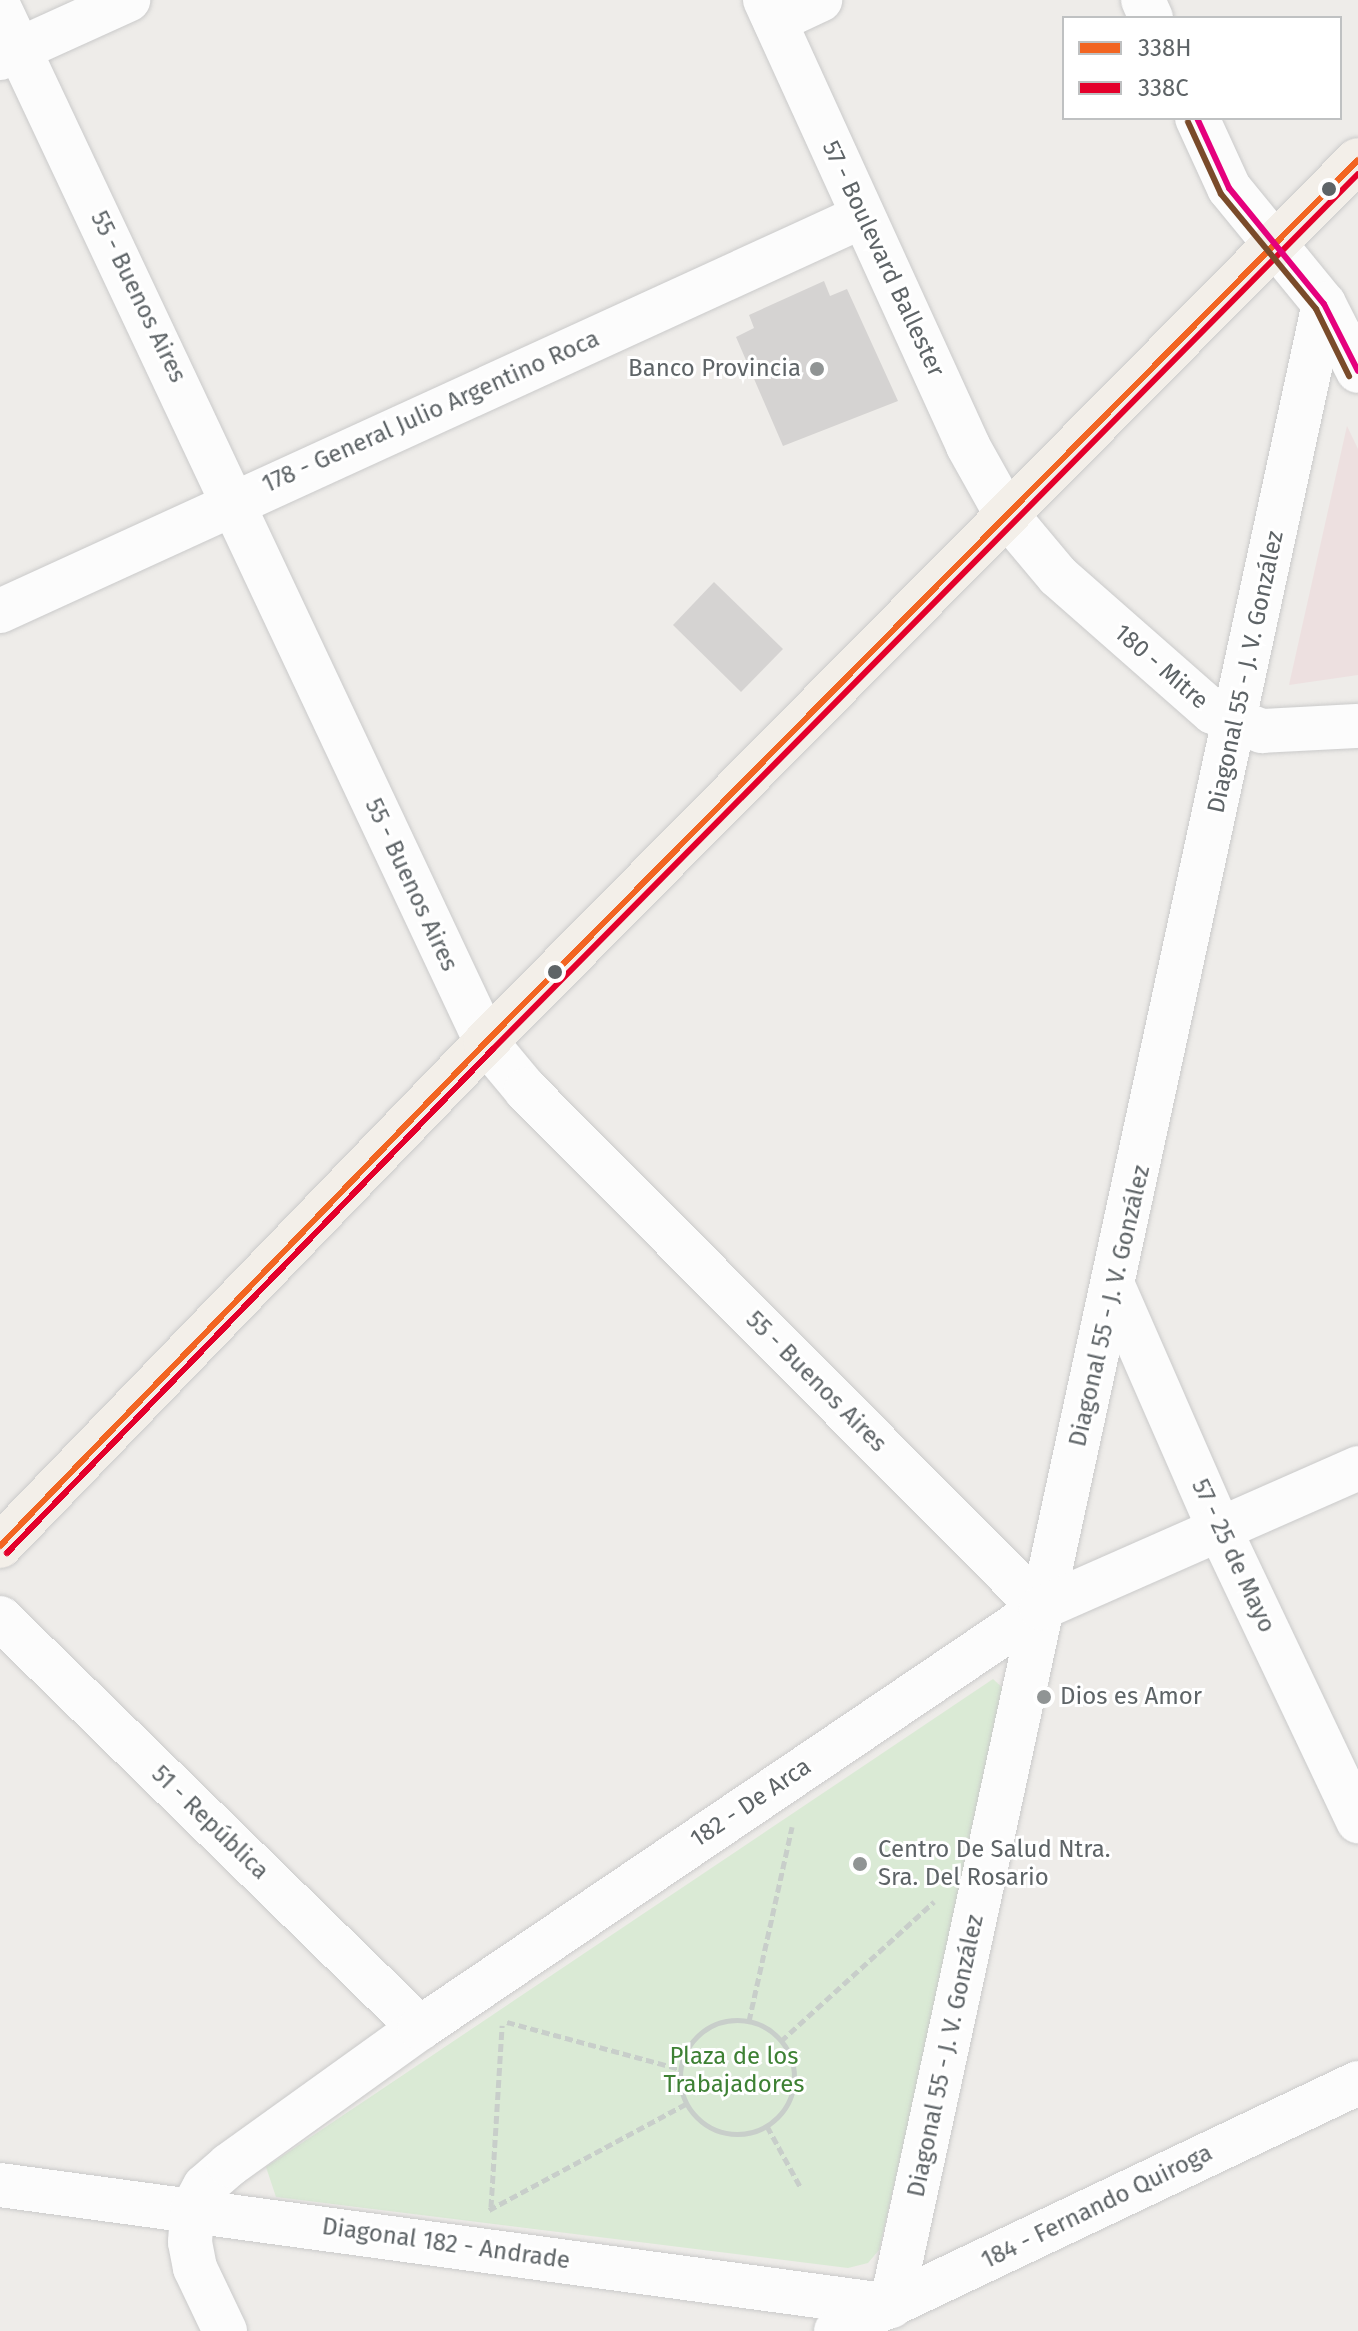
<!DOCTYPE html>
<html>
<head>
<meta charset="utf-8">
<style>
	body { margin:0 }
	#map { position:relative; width:1358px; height:2331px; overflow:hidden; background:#eeece9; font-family:"Fira Sans",sans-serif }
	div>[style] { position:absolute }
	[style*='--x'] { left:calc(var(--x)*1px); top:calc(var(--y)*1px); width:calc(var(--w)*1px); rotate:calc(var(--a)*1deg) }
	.medical>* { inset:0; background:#ede0e0 }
	.green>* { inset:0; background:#daead5 }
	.building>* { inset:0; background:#d5d3d2 }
	.path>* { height:5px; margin-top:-2.5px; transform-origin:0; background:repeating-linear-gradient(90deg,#c8ceca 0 8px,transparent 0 12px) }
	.path>.ring { margin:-2.5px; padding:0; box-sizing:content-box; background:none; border:5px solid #c8ceca; border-radius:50% }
	.roads { filter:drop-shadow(0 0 2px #cacaca) drop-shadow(0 0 2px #cacaca) }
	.street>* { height:44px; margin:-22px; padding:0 22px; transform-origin:22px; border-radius:22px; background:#fcfcfc }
	.primary>* { height:44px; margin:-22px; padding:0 22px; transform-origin:22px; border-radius:22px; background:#f3efe9 }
	.bus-1>* { height:6px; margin:-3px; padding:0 3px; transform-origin:3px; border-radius:3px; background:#f26522 }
	.bus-2>* { height:6px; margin:-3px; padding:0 3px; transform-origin:3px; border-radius:3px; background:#e4002b }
	.bus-3>* { height:6px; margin:-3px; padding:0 3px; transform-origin:3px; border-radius:3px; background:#e5007d }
	.bus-4>* { height:6px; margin:-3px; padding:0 3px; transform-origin:3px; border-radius:3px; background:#7a4b2a }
	.dots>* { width:22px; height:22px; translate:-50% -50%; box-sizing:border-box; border:4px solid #fff; border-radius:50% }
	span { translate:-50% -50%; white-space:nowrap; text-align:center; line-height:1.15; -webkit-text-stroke:6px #fff; paint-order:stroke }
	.street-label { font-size:24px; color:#5e6467 }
	.poi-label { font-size:24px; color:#5e6467 }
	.right { translate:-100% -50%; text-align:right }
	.left { translate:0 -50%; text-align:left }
	.park-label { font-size:24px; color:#3e8134 }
	.legend { position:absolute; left:1062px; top:16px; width:280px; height:104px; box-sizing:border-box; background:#fff; border:2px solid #bfc1c2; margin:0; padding:10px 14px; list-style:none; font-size:24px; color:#5e6467 }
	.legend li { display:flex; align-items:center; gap:16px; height:40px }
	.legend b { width:40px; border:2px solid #bfc1c2 }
</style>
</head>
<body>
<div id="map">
	<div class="medical">
		<i style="clip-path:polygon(1347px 426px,1358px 449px,1358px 675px,1289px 685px)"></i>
	</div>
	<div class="green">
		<i style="clip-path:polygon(993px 1679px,1008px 1693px,879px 2250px,868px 2263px,848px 2268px,276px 2197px,266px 2167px)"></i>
	</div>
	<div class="building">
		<i style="clip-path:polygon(824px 281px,830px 296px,847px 289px,898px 401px,783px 446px,736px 337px,754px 328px,749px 315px)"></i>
		<i style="clip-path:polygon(714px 582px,783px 649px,741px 692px,673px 625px)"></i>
	</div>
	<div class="path">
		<i class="ring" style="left:680px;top:2020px;width:109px;height:109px"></i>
		<i style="--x:749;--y:2021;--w:199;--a:-77.5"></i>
		<i style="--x:507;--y:2022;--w:179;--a:15.2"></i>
		<i style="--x:781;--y:2041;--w:207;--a:-42.3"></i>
		<i style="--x:767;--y:2126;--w:71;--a:61.3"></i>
		<i style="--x:491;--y:2207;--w:182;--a:-86.5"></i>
		<i style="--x:489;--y:2210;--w:224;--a:-28.3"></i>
	</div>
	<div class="roads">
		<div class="street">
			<i style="--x:765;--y:0;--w:490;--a:65.5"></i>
			<i style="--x:968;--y:446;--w:78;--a:60.8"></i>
			<i style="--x:1006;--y:514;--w:81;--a:50"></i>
			<i style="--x:1058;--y:576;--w:206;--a:41.3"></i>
			<i style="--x:1213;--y:712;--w:53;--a:21.2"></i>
			<i style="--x:1262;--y:731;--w:96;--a:-3"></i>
			<i style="--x:1143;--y:0;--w:20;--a:66"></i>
			<i style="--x:0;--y:9;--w:1142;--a:64.8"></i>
			<i style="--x:486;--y:1042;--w:62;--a:50.2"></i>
			<i style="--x:526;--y:1090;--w:730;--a:45.17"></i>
			<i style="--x:775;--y:21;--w:50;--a:-25"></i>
			<i style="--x:0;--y:58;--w:141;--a:-24.4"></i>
			<i style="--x:1197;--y:118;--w:77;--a:65.4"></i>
			<i style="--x:1229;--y:188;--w:150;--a:50.7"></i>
			<i style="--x:1324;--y:304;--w:75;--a:63.1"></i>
			<i style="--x:0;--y:611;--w:949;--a:-24.59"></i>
			<i style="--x:1114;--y:1288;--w:260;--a:66.4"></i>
			<i style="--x:1218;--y:1526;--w:327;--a:64.6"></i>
			<i style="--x:0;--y:1618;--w:587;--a:44.31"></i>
			<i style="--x:0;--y:2185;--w:899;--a:7.73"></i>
			<i style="--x:891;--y:2306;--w:2048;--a:-77.8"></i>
			<i style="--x:225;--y:2331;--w:70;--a:-115.5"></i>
			<i style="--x:195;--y:2268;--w:26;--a:-101"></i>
			<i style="--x:190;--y:2242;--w:32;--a:-86"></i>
			<i style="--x:192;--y:2210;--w:27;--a:-62"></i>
			<i style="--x:205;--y:2186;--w:32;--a:-41"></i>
			<i style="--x:229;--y:2165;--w:235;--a:-35.7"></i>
			<i style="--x:420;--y:2028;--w:750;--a:-34.07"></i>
			<i style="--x:1041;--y:1608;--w:347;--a:-23.8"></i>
			<i style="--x:836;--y:2331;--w:578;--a:-25.41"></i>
		</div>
		<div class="primary">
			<i style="--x:0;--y:1546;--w:700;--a:-46.04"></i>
			<i style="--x:486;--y:1042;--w:1240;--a:-45.33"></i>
		</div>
	</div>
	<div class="bus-1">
		<i style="--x:0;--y:1546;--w:700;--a:-46.04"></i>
		<i style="--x:486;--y:1042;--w:1240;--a:-45.33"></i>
	</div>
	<div class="bus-2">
		<i style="--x:7;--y:1553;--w:700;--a:-46.04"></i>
		<i style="--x:493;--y:1049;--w:1230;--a:-45.33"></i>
	</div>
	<div class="bus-3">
		<i style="--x:1197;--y:118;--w:77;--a:65.4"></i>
		<i style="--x:1229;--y:188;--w:150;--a:50.7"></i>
		<i style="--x:1324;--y:304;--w:75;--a:63.1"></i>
	</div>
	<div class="bus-4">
		<i style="--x:1188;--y:122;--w:79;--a:65.4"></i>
		<i style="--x:1221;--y:194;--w:149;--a:50.4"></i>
		<i style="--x:1316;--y:309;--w:75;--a:63.8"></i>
	</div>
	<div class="dots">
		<i style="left:1329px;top:189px;background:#5e6467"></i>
		<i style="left:817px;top:369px;background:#909494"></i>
		<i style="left:555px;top:972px;background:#5e6467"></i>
		<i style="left:1044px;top:1697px;background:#909494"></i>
		<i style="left:860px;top:1864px;background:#909494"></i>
	</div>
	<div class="street-label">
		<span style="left:883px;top:259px;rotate:65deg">57 - Boulevard Ballester</span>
		<span style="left:138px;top:297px;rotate:64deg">55 - Buenos Aires</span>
		<span style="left:431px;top:412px;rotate:-24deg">178 - General Julio Argentino Roca</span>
		<span style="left:1161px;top:667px;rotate:41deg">180 - Mitre</span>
		<span style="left:1246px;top:672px;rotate:-78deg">Diagonal 55 - J. V. González</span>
		<span style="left:411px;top:885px;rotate:65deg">55 - Buenos Aires</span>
		<span style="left:1110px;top:1306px;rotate:-77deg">Diagonal 55 - J. V. González</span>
		<span style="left:816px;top:1382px;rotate:45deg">55 - Buenos Aires</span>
		<span style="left:1233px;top:1556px;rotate:65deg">57 - 25 de Mayo</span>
		<span style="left:751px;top:1803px;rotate:-34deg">182 - De Arca</span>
		<span style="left:210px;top:1823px;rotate:44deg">51 - República</span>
		<span style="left:946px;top:2056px;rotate:-78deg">Diagonal 55 - J. V. González</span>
		<span style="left:1097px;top:2207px;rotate:-26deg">184 - Fernando Quiroga</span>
		<span style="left:446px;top:2244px;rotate:8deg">Diagonal 182 - Andrade</span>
	</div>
	<div class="poi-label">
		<span class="right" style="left:801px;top:369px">Banco Provincia</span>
		<span class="left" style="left:1060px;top:1697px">Dios es Amor</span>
		<span class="left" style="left:878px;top:1864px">Centro De Salud Ntra.<br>Sra. Del Rosario</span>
	</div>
	<div class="park-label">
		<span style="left:734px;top:2071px">Plaza de los<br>Trabajadores</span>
	</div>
	<ul class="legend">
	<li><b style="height:10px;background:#f26522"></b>338H</li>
	<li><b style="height:10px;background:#e4002b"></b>338C</li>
	</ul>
</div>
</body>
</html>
